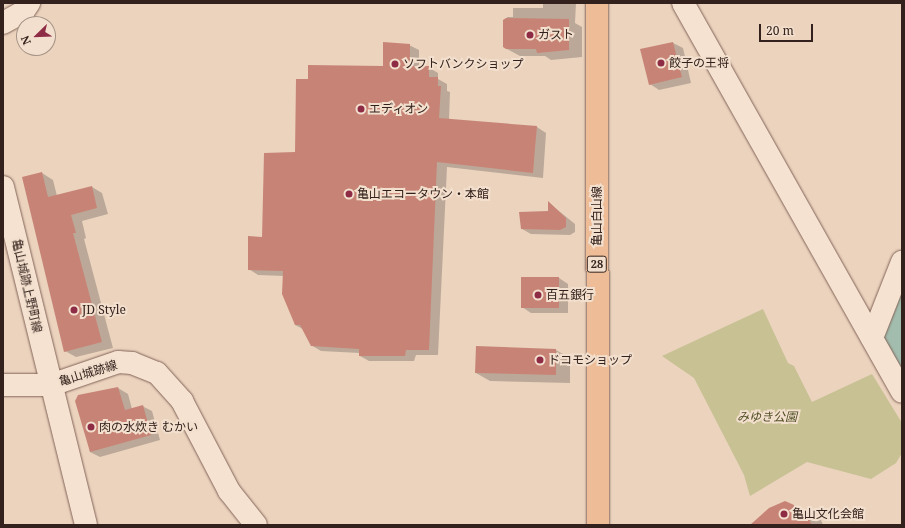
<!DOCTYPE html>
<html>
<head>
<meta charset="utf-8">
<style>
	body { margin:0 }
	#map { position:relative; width:905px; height:528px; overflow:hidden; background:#ebd3be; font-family:"Noto Serif","Noto Sans JP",serif }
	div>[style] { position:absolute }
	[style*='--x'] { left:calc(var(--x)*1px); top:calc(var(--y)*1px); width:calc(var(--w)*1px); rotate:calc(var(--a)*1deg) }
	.green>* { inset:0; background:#c8c193 }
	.shadow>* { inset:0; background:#0003 }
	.river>* { height:32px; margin:-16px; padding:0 16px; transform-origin:16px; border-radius:16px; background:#a2bdae }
	.building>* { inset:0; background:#c78476 }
	.roads { filter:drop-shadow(0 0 1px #826458) drop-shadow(0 0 1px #826458) }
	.minor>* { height:22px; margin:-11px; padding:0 11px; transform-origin:11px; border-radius:11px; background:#f6e2d1 }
	.tertiary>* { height:22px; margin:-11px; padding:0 11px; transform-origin:11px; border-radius:11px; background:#f6e2d1 }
	.secondary>* { height:22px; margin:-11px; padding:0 11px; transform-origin:11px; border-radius:11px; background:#f6e2d1 }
	.primary>* { height:22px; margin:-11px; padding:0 11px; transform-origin:11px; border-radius:11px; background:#eebd97 }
	.dots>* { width:11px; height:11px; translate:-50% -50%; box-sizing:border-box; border:2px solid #f3dfcd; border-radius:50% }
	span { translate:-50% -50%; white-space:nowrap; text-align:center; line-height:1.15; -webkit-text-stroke:4px #f3dfcd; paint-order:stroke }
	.shield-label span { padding:1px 3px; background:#f3dfcd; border:1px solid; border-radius:3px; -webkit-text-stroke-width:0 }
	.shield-label { font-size:11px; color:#32211c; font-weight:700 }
	.poi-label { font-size:12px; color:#32211c }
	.left { translate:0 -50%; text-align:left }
	.street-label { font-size:12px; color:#32211c }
	.park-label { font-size:12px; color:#4e4e24; font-style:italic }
	.frame { position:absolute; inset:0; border:4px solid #32211c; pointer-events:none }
	.north { position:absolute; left:16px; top:16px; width:40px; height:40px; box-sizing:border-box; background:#f3dfcd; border:1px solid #a69386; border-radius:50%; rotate:247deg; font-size:11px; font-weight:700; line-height:16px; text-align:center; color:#32211c }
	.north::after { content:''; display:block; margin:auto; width:14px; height:18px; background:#8e2b45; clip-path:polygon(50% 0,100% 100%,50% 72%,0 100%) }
	.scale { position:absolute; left:759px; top:24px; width:54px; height:18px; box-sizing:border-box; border:2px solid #32211c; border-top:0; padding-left:5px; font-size:12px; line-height:14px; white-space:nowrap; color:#32211c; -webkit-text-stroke:3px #f3dfcd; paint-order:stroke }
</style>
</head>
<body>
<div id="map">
	<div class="green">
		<i style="clip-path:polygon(763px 309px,788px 363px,794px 366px,812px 402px,872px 374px,902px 423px,902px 453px,896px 463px,871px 479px,807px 462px,750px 496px,744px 475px,694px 378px,662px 356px)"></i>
	</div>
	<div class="shadow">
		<i style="clip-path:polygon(543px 3px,576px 3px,575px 23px,582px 27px,582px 57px,551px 60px,545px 56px,520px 56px,507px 49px,507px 17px,513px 17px,513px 8px,543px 8px)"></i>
		<i style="clip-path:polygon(673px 43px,683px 48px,691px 83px,659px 90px,650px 84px)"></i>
		<i style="clip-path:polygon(409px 45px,419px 50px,419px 67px,428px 67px,438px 73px,438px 79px,447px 84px,447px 91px,450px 92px,449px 120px,537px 127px,546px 133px,543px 178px,447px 167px,438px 355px,416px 355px,414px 361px,369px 361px,360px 356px,360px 353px,321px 351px,311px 345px,303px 329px,295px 325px,284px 276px,258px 275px,249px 269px,296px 153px,309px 80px,384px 67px)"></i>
		<i style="clip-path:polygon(42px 173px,53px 180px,57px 196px,92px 187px,102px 193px,108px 214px,82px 221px,86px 238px,84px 239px,113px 348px,76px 357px,65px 351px)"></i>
		<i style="clip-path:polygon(549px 203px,575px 224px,575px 232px,570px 235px,531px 234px,522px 229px,549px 212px)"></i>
		<i style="clip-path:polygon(522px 278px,559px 278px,568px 284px,568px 313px,531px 313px,522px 307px)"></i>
		<i style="clip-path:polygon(556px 350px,570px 358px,570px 383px,490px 381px,476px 373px)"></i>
		<i style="clip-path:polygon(118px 388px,128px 394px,132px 409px,142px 406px,152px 411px,160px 440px,100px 457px,90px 452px,78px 396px)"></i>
		<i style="clip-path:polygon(802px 510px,821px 520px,823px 525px,759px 525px)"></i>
	</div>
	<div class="river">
		<i style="--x:896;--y:360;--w:34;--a:-92"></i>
		<i style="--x:895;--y:326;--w:31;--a:-77"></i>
	</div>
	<div class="building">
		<i style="clip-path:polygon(506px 18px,569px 19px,569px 50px,537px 53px,536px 49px,506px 49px,503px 47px,503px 20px)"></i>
		<i style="clip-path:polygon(383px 42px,410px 44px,410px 66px,429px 66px,429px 77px,438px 77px,438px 86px,441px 86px,439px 118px,537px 126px,535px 148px,533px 173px,437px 162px,429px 350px,406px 350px,405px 356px,359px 356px,359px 349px,311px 346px,300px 325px,295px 325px,282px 294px,283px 271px,248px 270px,248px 236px,262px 237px,264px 153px,295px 152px,296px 79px,308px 79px,308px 65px,383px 66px)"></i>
		<i style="clip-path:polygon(673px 42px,682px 77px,649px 85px,640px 49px)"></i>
		<i style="clip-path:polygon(42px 172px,48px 197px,92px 186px,97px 208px,71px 215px,76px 233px,73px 233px,102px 342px,64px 352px,22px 177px)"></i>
		<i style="clip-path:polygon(548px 201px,566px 218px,566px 227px,560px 230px,521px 229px,519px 212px,548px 211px)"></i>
		<i style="clip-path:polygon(521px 277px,559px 277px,559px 308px,521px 308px)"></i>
		<i style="clip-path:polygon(476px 346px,556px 349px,556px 375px,475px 373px)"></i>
		<i style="clip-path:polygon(118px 387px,125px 410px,143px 405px,151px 435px,90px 452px,75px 401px,78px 395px)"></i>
		<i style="clip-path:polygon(785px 501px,803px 509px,812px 525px,750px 525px,769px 508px)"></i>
	</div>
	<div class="roads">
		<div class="minor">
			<i style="--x:3;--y:23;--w:23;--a:-29"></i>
			<i style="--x:23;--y:12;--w:11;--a:-56"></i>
			<i style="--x:872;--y:338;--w:82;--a:-68.5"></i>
		</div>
		<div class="tertiary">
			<i style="--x:683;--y:3;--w:446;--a:60.6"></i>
			<i style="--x:3;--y:385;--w:48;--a:0"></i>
		</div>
		<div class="secondary">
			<i style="--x:3;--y:187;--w:348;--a:76.2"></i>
			<i style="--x:51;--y:385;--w:71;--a:-18.9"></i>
			<i style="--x:118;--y:362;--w:14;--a:4"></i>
			<i style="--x:132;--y:363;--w:27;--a:22"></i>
			<i style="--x:157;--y:373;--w:38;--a:48"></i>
			<i style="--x:182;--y:401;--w:102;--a:62.4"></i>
			<i style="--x:229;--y:491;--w:43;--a:51.5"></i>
		</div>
		<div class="primary">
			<i style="--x:597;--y:3;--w:522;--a:89.89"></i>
		</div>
	</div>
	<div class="dots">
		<i style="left:530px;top:35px;background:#8e2b45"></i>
		<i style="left:661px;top:63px;background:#8e2b45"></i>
		<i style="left:395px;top:64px;background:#8e2b45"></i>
		<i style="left:361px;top:109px;background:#8e2b45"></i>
		<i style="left:349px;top:194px;background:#8e2b45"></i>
		<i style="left:538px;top:295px;background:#8e2b45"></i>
		<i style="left:74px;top:310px;background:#8e2b45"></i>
		<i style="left:540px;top:360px;background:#8e2b45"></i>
		<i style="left:91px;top:427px;background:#8e2b45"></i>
		<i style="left:784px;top:514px;background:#8e2b45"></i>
	</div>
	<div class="shield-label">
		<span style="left:597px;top:264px">28</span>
	</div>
	<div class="poi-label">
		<span class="left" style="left:538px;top:35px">ガスト</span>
		<span class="left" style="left:669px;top:63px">餃子の王将</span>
		<span class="left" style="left:403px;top:64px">ソフトバンクショップ</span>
		<span class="left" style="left:369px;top:109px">エディオン</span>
		<span class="left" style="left:357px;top:194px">亀山エコータウン・本館</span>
		<span class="left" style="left:546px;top:295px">百五銀行</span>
		<span class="left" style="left:82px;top:310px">JD Style</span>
		<span class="left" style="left:548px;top:360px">ドコモショップ</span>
		<span class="left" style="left:99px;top:427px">肉の水炊き むかい</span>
		<span class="left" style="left:792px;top:514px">亀山文化会館</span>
	</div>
	<div class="street-label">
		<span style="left:597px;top:216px;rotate:-90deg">亀山白山線</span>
		<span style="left:27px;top:286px;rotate:77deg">亀山城跡上野町線</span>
		<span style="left:88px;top:373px;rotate:-17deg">亀山城跡線</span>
	</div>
	<div class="park-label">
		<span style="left:767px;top:417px">みゆき公園</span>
	</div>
	<div class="frame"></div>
	<div class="north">N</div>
	<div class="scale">20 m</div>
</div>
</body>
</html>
